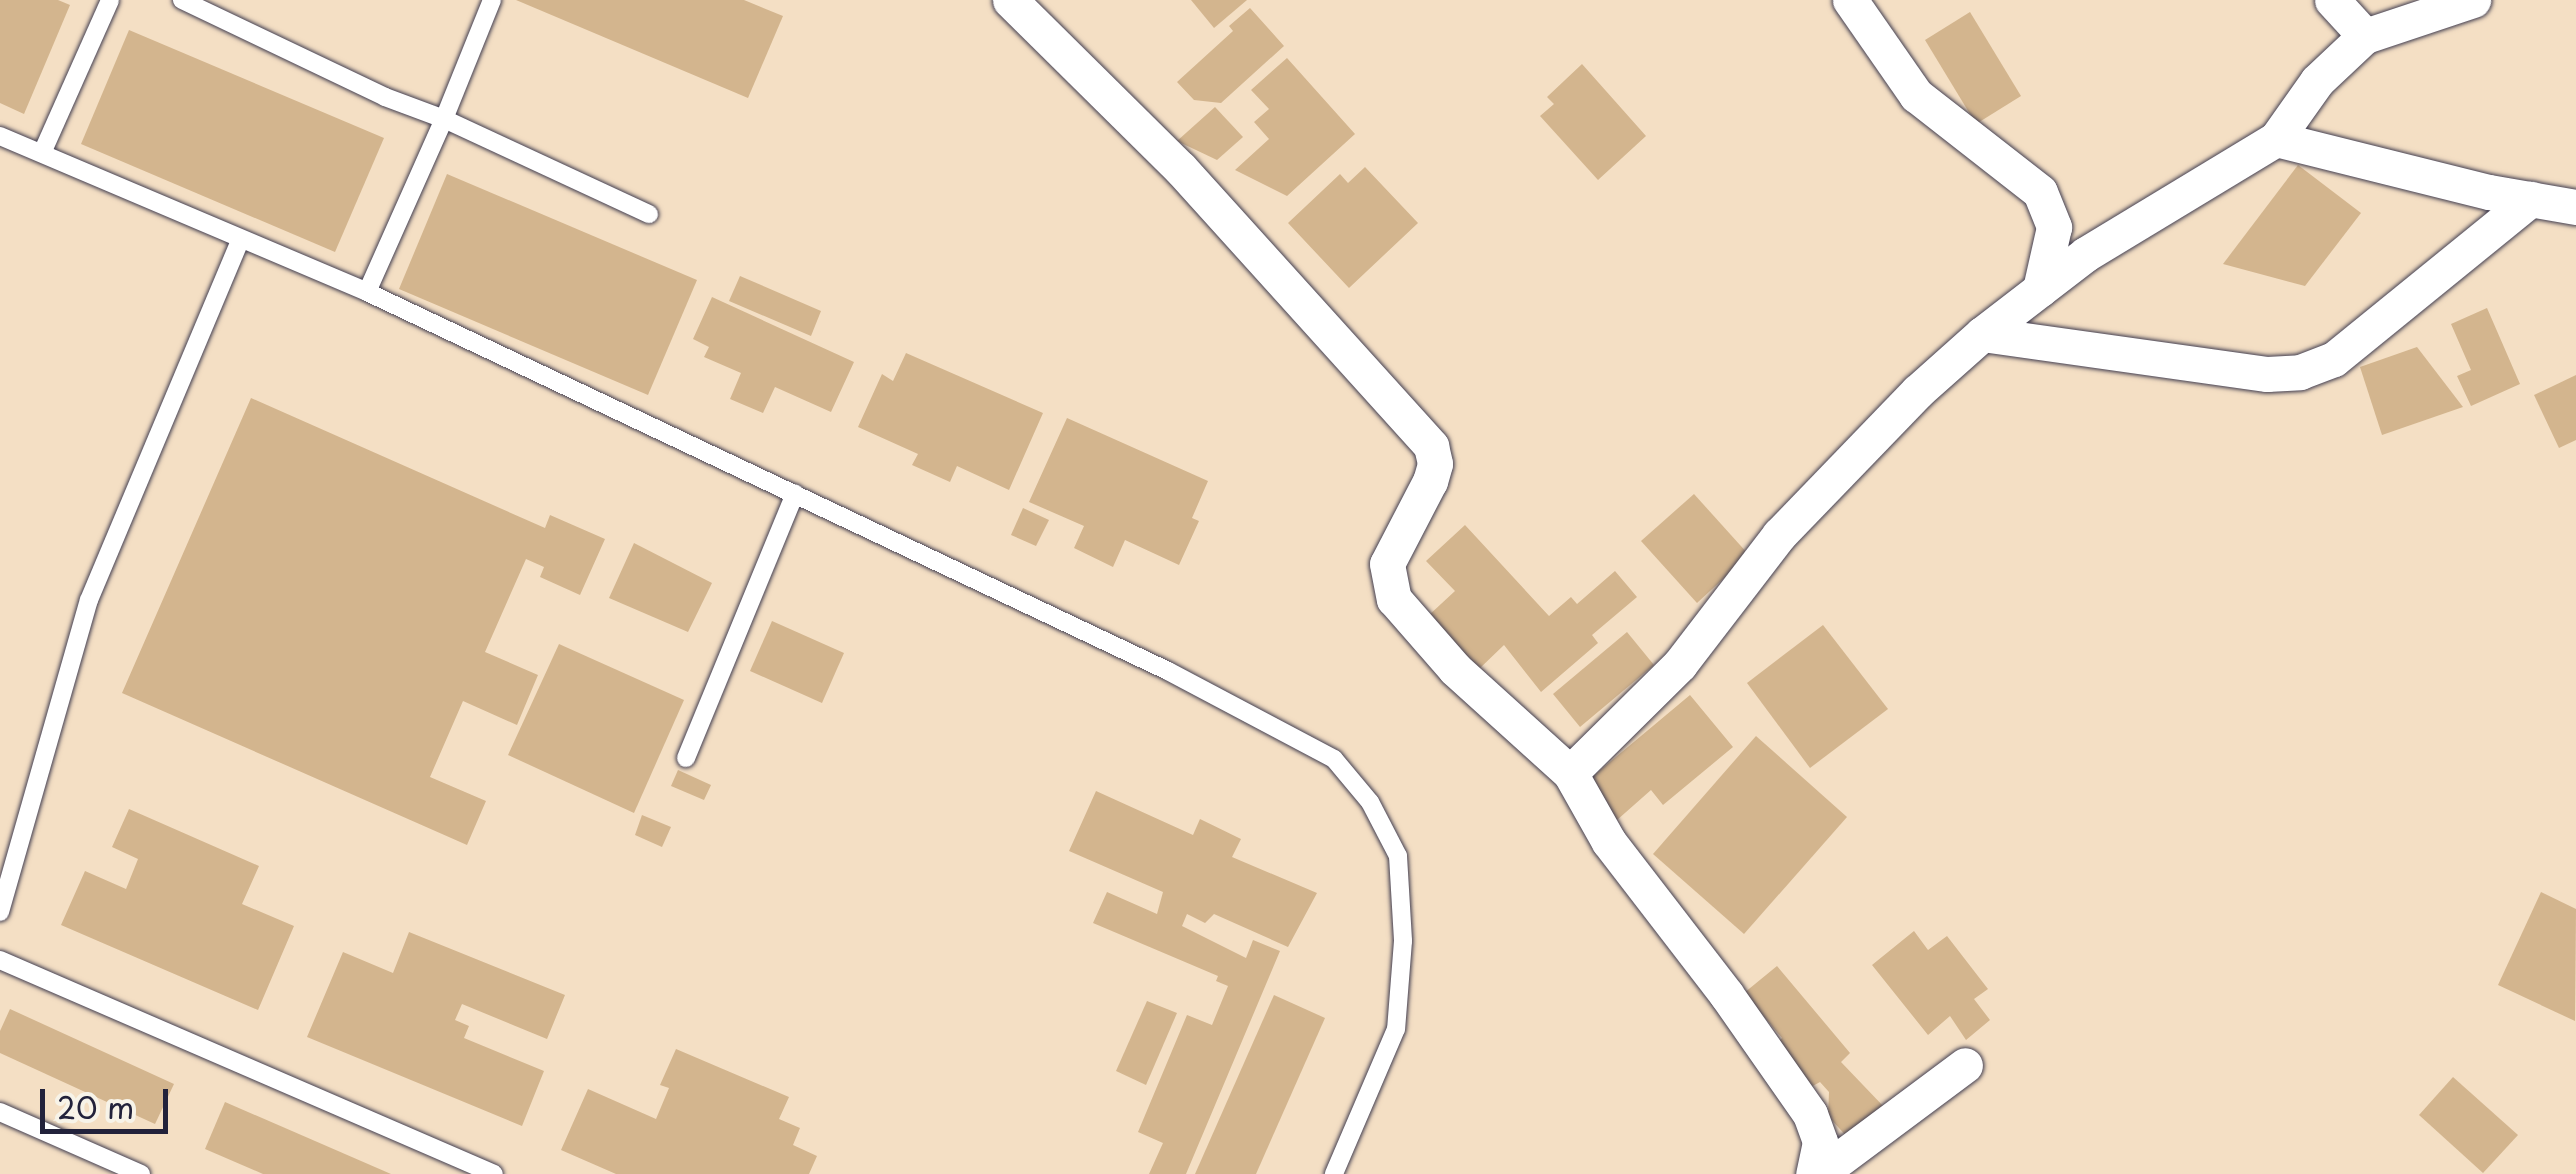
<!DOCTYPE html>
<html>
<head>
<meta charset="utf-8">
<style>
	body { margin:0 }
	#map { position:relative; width:2576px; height:1174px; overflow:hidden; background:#f4dfc4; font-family:"Playpen Sans",sans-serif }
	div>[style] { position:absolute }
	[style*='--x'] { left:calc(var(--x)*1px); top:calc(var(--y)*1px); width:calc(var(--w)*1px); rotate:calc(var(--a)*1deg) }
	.building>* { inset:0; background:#d3b58e }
	.roads { filter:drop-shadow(0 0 2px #423e50) drop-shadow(0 0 2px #423e50) }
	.lane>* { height:18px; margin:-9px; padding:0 9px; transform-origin:9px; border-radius:9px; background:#fff }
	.street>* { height:35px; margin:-17.5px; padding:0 17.5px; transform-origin:17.5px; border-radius:17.5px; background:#fff }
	span { translate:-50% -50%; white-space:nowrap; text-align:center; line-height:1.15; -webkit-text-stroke:10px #f7f3e8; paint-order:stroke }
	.scale { position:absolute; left:40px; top:1089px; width:128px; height:45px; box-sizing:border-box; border:5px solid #22223b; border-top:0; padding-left:12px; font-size:30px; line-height:35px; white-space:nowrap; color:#22223b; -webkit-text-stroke:8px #f7f3e8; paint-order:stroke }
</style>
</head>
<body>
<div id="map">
	<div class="building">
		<i style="clip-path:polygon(0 0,58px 0,70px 5px,24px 114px,0 103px)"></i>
		<i style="clip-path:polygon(516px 0,744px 0,783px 16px,748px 98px)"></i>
		<i style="clip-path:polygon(1191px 0,1247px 0,1214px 28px)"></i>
		<i style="clip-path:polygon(1250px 8px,1284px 46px,1221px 103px,1194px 100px,1177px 82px,1233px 31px,1229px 26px)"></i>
		<i style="clip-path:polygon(1970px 12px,2021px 96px,1976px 124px,1925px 40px)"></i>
		<i style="clip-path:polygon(129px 30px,384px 138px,335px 252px,81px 144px)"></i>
		<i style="clip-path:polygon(1287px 58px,1355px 134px,1287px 196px,1235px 170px,1269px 139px,1254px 122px,1269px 109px,1251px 90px)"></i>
		<i style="clip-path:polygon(1582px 64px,1646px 136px,1598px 180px,1540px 116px,1554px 104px,1547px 97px)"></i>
		<i style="clip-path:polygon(1215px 107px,1243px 137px,1217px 160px,1177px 141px)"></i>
		<i style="clip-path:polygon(2298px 165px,2361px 213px,2305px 286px,2223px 264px)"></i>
		<i style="clip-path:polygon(1365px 167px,1418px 223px,1349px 288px,1288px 223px,1340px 174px,1348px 183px)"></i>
		<i style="clip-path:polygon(447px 174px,697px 280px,648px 395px,399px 289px)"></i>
		<i style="clip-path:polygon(740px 276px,821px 311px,811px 336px,729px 301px)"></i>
		<i style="clip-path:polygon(712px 297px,854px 362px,831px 412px,775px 387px,763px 413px,730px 399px,741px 373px,704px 357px,709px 347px,693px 339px)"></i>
		<i style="clip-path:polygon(2487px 308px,2520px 384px,2471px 406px,2457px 376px,2471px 370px,2451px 324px)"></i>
		<i style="clip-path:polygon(2417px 347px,2463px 407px,2382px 435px,2360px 367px)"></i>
		<i style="clip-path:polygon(906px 353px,1043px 413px,1009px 490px,957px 466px,950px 482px,912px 465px,918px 454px,858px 427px,882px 374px,893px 381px)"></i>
		<i style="clip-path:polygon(2576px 375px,2576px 440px,2559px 448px,2534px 395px)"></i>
		<i style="clip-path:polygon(251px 398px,545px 528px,550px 515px,605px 539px,580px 595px,540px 577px,544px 567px,526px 559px,485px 652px,538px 675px,517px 725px,463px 701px,430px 777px,486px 801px,467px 845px,122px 693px)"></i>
		<i style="clip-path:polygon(1067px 418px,1208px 481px,1192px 518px,1199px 521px,1179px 565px,1125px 540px,1113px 567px,1074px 548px,1084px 526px,1029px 502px)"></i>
		<i style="clip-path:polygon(1694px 494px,1749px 555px,1697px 603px,1641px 541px)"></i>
		<i style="clip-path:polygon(1023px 508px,1049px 520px,1036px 546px,1011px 535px)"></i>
		<i style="clip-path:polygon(1465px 525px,1549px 616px,1571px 597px,1577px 604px,1615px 571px,1637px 597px,1592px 635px,1598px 643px,1541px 692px,1504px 645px,1478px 670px,1428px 616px,1455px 591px,1426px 561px)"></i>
		<i style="clip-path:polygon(634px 543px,712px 583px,688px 632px,609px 598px)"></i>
		<i style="clip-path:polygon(772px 621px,844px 653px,822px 703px,750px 671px)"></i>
		<i style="clip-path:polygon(1823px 625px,1888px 709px,1810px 768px,1747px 683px)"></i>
		<i style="clip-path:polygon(1627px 632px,1654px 665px,1580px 727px,1553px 694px)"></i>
		<i style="clip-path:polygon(559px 644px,684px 700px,634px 813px,508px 755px)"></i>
		<i style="clip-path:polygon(1690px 695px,1733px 747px,1663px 805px,1651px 790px,1617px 820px,1586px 782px)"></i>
		<i style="clip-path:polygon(1756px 736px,1847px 817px,1744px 934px,1653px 854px)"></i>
		<i style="clip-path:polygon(678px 770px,711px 785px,704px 800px,671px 786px)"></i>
		<i style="clip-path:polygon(1096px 791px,1193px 835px,1200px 819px,1241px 839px,1232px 857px,1317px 893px,1288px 947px,1214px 914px,1205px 923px,1187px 914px,1182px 926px,1246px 958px,1253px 940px,1280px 951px,1186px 1174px,1149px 1174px,1163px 1143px,1138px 1132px,1187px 1015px,1212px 1025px,1228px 986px,1216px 981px,1218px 976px,1093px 923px,1107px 892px,1157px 914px,1163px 892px,1069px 851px)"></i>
		<i style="clip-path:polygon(129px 809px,259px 866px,242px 904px,294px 926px,258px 1010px,61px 925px,85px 871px,126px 889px,138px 859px,112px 847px)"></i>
		<i style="clip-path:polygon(642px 815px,671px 827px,662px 847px,635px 835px)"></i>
		<i style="clip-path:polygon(2541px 892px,2576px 909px,2575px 1021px,2498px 985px)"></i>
		<i style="clip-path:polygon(1914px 931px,1928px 950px,1947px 936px,1988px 989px,1974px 999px,1990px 1020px,1966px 1040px,1950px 1016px,1928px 1035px,1872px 965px)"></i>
		<i style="clip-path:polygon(409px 932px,565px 995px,547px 1039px,462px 1004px,455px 1020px,469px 1026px,464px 1038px,544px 1071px,522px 1126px,307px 1037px,343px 952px,393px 973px)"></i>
		<i style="clip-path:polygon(1777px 966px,1850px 1053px,1841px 1062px,1885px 1108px,1850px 1140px,1828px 1116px,1829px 1092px,1820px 1082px,1811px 1087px,1775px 1045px,1782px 1038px,1744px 993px)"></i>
		<i style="clip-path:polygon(1274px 995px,1325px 1018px,1256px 1174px,1195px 1174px)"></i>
		<i style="clip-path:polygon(1147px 1001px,1177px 1013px,1146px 1085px,1116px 1071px)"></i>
		<i style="clip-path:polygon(10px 1009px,174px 1084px,155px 1124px,0 1053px,0 1031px)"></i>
		<i style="clip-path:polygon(676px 1049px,789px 1097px,779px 1119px,800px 1128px,793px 1145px,817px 1156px,809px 1174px,616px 1174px,561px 1150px,588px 1089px,656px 1119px,669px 1088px,660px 1085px)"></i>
		<i style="clip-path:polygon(2453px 1077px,2518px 1135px,2483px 1173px,2419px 1115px)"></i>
		<i style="clip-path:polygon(225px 1102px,391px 1174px,263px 1174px,205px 1149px)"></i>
	</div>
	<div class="roads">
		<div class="lane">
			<i style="--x:182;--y:0;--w:225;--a:25.5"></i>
			<i style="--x:385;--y:97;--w:63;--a:20.4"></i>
			<i style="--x:444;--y:119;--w:189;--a:114"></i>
			<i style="--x:492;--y:0;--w:128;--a:112"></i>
			<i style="--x:444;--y:119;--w:226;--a:24.9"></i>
			<i style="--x:0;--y:136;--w:399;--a:23"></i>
			<i style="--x:367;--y:292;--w:886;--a:25.32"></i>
			<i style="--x:1168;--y:671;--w:188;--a:27.9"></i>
			<i style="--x:1334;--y:759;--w:56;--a:50.1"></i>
			<i style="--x:1370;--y:802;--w:61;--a:62.6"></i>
			<i style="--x:1398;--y:856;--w:85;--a:86.6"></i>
			<i style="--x:1403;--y:941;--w:88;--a:94.5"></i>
			<i style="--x:1396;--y:1029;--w:158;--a:113.2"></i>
			<i style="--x:42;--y:153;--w:167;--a:-66"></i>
			<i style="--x:686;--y:758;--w:286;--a:-67.6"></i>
			<i style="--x:0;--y:912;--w:324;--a:-74.1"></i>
			<i style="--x:89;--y:600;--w:389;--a:-67.2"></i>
			<i style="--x:0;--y:960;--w:538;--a:23.42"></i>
			<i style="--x:0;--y:1112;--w:154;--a:23.7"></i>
		</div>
		<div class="street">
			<i style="--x:1010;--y:0;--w:239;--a:44.7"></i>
			<i style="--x:1180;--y:168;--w:375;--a:47.9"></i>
			<i style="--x:1431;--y:446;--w:18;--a:77"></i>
			<i style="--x:1435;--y:464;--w:18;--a:106"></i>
			<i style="--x:1430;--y:481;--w:93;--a:117.4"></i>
			<i style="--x:1387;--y:564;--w:36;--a:79"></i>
			<i style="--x:1394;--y:599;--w:93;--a:48.9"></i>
			<i style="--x:1455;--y:669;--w:155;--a:42.1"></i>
			<i style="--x:1570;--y:773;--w:79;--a:60.5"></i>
			<i style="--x:1609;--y:842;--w:192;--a:52.4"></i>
			<i style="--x:1726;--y:994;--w:146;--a:55"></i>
			<i style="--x:1810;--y:1114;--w:30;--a:70"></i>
			<i style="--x:1820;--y:1142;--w:33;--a:102"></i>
			<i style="--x:1850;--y:0;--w:116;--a:55.2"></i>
			<i style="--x:1916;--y:95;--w:157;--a:38"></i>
			<i style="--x:2040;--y:192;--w:38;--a:68"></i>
			<i style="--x:2054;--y:227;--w:64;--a:102.7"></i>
			<i style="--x:2332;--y:0;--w:49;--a:47.5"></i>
			<i style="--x:2276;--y:139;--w:219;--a:14"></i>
			<i style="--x:2489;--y:192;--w:88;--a:9.8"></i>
			<i style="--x:1982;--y:334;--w:288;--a:8"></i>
			<i style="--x:2267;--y:374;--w:33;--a:-3"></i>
			<i style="--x:2300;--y:372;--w:36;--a:-21"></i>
			<i style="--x:2334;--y:359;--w:254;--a:-39.1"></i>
			<i style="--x:1570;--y:773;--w:155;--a:-44.7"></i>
			<i style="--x:1680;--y:664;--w:163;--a:-52.5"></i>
			<i style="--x:1779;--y:535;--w:199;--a:-46"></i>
			<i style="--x:1917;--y:392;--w:87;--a:-41.7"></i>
			<i style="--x:1982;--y:334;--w:131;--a:-37.6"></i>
			<i style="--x:2086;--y:254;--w:222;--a:-31.2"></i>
			<i style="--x:2276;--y:139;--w:71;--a:-54.7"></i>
			<i style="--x:2317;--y:81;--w:66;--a:-43.2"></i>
			<i style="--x:2365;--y:36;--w:114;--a:-18.4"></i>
			<i style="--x:1819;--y:1174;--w:182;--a:-36.7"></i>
		</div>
	</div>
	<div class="scale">20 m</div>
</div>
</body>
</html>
